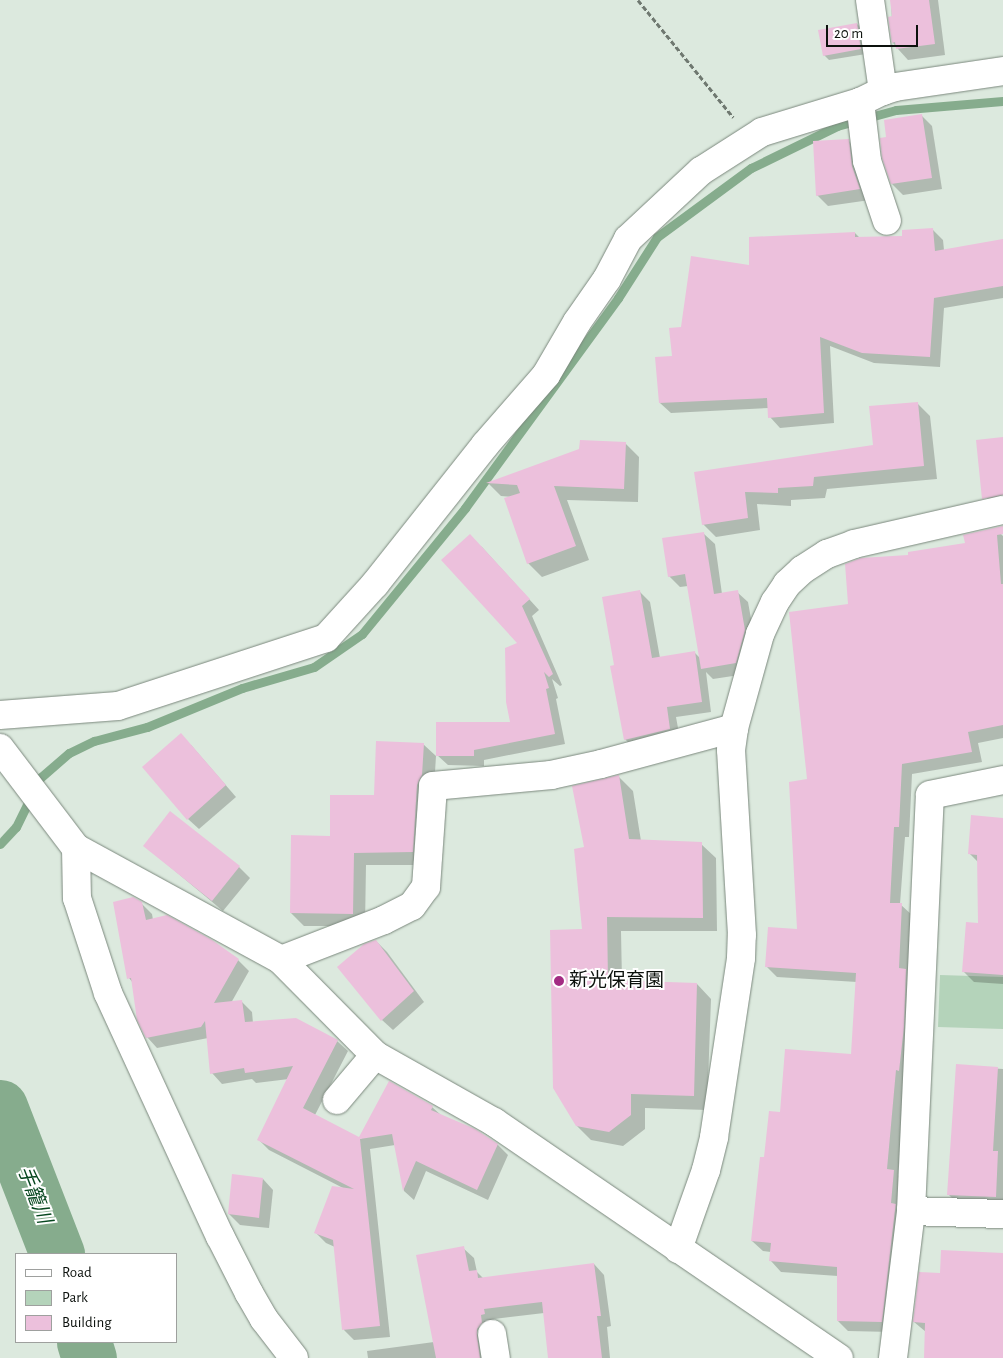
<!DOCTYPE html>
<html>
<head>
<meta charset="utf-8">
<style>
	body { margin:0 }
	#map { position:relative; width:1003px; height:1358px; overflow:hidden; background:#dce9de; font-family:"Alegreya Sans","Noto Sans JP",sans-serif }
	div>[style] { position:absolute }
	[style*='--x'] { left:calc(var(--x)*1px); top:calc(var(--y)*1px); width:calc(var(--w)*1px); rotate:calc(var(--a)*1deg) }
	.green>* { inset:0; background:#b4d3ba }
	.shadow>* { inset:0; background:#0003 }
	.stream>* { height:9px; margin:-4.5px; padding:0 4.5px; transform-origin:4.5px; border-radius:4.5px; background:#86ac8d }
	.river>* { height:55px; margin:-27.5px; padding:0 27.5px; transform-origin:27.5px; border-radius:27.5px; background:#86ac8d }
	.building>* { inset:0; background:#ecc0dc }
	.path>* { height:3px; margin-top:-1.5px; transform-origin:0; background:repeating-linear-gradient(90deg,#6f7870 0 5px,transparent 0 7.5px) }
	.roads { filter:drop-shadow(0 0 1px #7b887d) drop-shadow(0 0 1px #7b887d) }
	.minor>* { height:28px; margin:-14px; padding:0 14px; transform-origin:14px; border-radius:14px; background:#fff }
	.tertiary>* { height:28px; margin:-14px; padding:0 14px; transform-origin:14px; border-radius:14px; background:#fff }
	.dots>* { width:14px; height:14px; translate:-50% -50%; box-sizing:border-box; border:2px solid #fff; border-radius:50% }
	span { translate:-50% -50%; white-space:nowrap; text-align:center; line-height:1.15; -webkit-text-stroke:4px #fff; paint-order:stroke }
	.poi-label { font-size:19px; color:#0c110d }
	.left { translate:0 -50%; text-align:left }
	.water-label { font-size:20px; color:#07471f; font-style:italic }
	.legend { position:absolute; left:15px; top:1253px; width:162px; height:90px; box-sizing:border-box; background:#fff; border:1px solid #9ea09e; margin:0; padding:6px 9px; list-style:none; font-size:15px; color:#0c110d }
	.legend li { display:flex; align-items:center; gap:10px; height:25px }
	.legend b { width:25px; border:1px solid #9ea09e }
	.scale { position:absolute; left:826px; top:25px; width:92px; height:22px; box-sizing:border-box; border:2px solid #0c110d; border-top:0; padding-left:6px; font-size:15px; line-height:18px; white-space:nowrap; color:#0c110d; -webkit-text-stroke:4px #fff; paint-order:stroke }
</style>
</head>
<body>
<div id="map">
	<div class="green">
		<i style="clip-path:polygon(940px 975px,1003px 977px,1003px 1029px,938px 1027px)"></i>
	</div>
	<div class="shadow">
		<i style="clip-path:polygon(891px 0,938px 0,945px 55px,908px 60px,898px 49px,893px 43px)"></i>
		<i style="clip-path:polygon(857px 24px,862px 29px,866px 54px,829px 60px,824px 55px)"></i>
		<i style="clip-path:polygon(922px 116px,932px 126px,942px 189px,903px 195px,892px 184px,888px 139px)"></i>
		<i style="clip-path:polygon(848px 140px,859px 151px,870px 200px,828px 206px,817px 195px)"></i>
		<i style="clip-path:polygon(933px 230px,943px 240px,944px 250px,1003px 241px,1003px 298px,944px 308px,940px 367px,874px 363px,830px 346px,834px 423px,780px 428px,770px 417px,769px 408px,671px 413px,660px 403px,682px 328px,751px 267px,855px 233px,860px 238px,903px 238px)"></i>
		<i style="clip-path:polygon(917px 403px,930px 416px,937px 479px,827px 489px,825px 498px,791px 500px,791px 506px,757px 504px,760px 530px,716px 537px,703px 524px,696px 473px,875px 446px)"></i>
		<i style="clip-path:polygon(1003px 438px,1003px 503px,994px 505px,983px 494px)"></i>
		<i style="clip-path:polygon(625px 443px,639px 457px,638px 502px,567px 500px,589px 560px,542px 577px,528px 563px,512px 497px,501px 496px,488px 483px,581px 450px)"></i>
		<i style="clip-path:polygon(996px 529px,1003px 536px,1003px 738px,978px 743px,982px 762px,912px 774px,909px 837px,905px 837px,900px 904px,912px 915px,906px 1080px,898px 1175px,904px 1181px,892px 1332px,848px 1331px,838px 1321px,838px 1276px,781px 1272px,771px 1261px,771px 1252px,763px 1251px,752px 1241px,765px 1159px,782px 1113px,852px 1056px,857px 982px,777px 977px,767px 967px,798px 930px,808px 780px,850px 605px,910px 556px,967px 544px)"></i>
		<i style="clip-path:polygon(704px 534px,715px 544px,722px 594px,737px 592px,748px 602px,755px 641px,746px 674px,713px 679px,706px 672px,711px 712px,676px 717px,680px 739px,635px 750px,625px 739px,615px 666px,640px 592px,650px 602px,660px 658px,694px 652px,701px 659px,688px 586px,680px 587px,669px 576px)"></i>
		<i style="clip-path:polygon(481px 546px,539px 610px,532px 616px,562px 685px,560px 686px,552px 679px,558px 698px,556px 699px,565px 744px,484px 760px,484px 766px,448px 765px,437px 755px,511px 723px,519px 643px)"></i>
		<i style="clip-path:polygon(423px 744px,436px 756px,434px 788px,425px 865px,366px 865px,365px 926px,304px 926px,291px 913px,375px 797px)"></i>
		<i style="clip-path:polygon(191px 745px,236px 797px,199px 829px,188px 819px)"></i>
		<i style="clip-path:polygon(619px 777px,633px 791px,641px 841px,701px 844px,716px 858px,717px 931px,621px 931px,622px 981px,697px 984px,711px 999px,707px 1110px,645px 1108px,645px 1129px,623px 1146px,591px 1140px,577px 1126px,585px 848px)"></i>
		<i style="clip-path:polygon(1003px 819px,1003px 984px,974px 982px,963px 971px,979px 924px,979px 863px,969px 853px)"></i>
		<i style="clip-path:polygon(145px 846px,239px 867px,250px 878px,223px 911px)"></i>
		<i style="clip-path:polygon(141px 903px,152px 914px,153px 920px,238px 960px,249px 971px,231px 1003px,241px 1001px,252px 1012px,253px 1023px,337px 1041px,348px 1051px,315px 1115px,360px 1139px,432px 1107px,442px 1116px,498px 1145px,508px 1155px,488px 1200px,426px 1171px,414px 1200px,404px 1191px,395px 1145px,370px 1149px,390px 1337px,354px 1340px,344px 1330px,335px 1247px,326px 1243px,315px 1232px,345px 1189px,269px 1150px,259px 1140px,289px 1079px,256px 1083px,252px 1079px,222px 1084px,212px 1073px,208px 1038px,157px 1048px,147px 1037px,133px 983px,129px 978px)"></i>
		<i style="clip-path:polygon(376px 941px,387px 952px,424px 1002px,393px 1030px,382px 1020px)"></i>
		<i style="clip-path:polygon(957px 1066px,1003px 1069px,1003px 1207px,959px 1205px,948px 1194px)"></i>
		<i style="clip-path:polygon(263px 1179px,273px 1190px,269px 1228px,240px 1225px,229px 1214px)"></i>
		<i style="clip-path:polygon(463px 1248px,474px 1258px,477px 1272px,484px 1279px,594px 1264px,604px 1275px,611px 1326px,607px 1327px,610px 1358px,549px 1358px,544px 1313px,494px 1319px,495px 1325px,488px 1358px,368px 1358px,367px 1351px,434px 1342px)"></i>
		<i style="clip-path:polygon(1003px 1255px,1003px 1358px,925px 1358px,926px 1332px,914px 1322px,941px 1275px)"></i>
	</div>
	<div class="stream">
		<i style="--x:0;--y:844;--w:23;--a:-47"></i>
		<i style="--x:16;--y:827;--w:55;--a:-63.9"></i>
		<i style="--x:40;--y:778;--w:38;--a:-41"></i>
		<i style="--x:69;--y:753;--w:28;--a:-26"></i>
		<i style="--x:94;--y:741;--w:55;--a:-14.8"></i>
		<i style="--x:147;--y:727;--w:103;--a:-22.3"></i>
		<i style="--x:242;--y:688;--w:75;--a:-16.3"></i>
		<i style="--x:314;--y:667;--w:58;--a:-34.5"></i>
		<i style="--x:362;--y:634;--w:163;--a:-50.7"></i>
		<i style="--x:465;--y:508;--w:260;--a:-53.9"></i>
		<i style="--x:618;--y:298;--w:72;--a:-57.4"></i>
		<i style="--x:657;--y:237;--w:117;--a:-36.3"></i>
		<i style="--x:751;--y:168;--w:96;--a:-26"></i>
		<i style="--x:837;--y:126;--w:61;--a:-15.2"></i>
		<i style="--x:896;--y:110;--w:107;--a:-4.8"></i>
	</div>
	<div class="river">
		<i style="--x:0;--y:1107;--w:158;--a:68.8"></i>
		<i style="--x:84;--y:1342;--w:17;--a:73"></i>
	</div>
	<div class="building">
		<i style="clip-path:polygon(890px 0,929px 0,935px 44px,896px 49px,895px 42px,892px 43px,888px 17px,892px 16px)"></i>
		<i style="clip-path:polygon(857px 23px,861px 49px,823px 56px,818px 30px)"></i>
		<i style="clip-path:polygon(922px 114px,932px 178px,891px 184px,882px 158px,880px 138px,886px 137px,884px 120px)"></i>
		<i style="clip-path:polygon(849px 139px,852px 166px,860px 189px,816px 196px,813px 141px)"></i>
		<i style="clip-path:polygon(933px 228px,935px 251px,1003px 239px,1003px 286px,934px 298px,930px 357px,862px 353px,820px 337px,824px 413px,768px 418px,767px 398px,659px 403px,655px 357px,672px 356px,669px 328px,681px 327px,691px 256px,749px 265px,749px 237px,855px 232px,855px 237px,902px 236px,902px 230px)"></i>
		<i style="clip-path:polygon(918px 402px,924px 466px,814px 477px,813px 486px,778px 488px,778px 493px,745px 492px,748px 518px,702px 525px,694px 472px,873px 445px,869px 406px)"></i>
		<i style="clip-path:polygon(1003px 437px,1003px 495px,982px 499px,976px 440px)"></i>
		<i style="clip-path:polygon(580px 440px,626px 442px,624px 489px,554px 486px,576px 546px,527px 564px,504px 498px,520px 493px,517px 485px,486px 483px,579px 449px)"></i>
		<i style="clip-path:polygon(1003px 526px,1003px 534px,997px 535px,1001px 584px,1003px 584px,1003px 725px,968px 732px,972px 752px,902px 764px,899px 827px,894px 827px,890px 903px,902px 903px,899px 968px,906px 969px,904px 1027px,899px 1071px,896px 1070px,887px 1169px,894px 1170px,891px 1203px,896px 1204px,895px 1210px,882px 1322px,837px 1321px,837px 1267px,769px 1261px,771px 1243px,751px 1241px,760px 1157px,764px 1157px,769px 1111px,780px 1112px,785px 1049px,851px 1054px,856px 973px,765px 967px,768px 927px,797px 929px,789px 782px,807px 779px,789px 612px,848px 604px,845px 564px,861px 558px,908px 555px,908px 552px,965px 543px,963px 535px)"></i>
		<i style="clip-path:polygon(704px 532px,714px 594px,738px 590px,745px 630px,736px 663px,701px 669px,685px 574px,668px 577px,662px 538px)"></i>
		<i style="clip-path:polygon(470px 534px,530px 599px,522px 606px,553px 674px,549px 677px,544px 672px,549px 688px,546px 689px,555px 734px,474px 750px,474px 756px,436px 756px,436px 722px,510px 722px,506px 702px,505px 648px,517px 643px,441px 560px)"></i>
		<i style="clip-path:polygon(640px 590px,652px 658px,695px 651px,702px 702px,667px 707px,670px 729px,624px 740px,610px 666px,614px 665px,602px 597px)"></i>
		<i style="clip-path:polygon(181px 733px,226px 785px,187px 820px,142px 767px)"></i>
		<i style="clip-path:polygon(376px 741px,424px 743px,422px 775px,417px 785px,413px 852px,354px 853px,353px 914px,290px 913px,291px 835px,330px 836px,330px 795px,374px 795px)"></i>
		<i style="clip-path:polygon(619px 775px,629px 839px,702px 842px,703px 918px,607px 917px,608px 980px,697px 983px,694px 1096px,631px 1094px,631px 1115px,609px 1132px,576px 1126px,553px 1088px,550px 930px,582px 929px,574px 849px,584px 847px,572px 786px)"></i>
		<i style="clip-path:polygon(170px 811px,240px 866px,212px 901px,143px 846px)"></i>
		<i style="clip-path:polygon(971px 815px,1003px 818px,1003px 975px,962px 972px,966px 922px,978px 923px,977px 855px,968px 854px)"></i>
		<i style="clip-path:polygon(133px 897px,142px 902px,146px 920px,167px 915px,212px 940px,239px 959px,214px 1003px,242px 1000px,245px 1022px,296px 1018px,338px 1040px,303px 1108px,359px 1137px,389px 1081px,433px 1106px,431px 1110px,475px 1129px,498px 1144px,477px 1190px,416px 1161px,403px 1191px,392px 1134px,360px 1139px,380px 1326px,342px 1330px,333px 1240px,314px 1233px,332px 1186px,354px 1189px,257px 1140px,293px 1066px,245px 1073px,244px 1068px,210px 1074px,205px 1021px,201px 1027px,146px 1038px,137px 1020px,131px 978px,127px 979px,113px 902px)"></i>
		<i style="clip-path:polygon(376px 940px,414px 991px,381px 1021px,337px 967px,364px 944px)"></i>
		<i style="clip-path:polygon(956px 1064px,998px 1067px,993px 1151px,998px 1151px,996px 1197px,947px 1195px)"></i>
		<i style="clip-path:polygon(232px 1174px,263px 1178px,259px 1218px,228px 1214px)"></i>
		<i style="clip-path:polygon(464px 1246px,469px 1271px,477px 1270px,478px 1278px,594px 1263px,601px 1316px,597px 1316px,602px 1358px,548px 1358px,542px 1302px,484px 1309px,485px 1314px,481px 1315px,482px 1323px,477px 1329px,477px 1336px,480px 1358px,436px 1358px,416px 1255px)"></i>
		<i style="clip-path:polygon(941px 1250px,1003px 1253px,1003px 1358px,924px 1358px,925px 1323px,913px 1322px,919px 1272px,940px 1273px)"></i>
	</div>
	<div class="path">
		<i style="--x:638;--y:0;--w:151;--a:50.9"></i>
	</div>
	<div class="roads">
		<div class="minor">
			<i style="--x:870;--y:0;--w:92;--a:81.9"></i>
			<i style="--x:860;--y:102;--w:59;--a:83.2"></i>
			<i style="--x:867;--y:161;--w:63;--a:71.6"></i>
			<i style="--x:0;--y:715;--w:118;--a:-4.4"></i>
			<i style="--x:118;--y:706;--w:219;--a:-18.1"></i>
			<i style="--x:326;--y:638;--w:73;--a:-47.8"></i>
			<i style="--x:375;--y:584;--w:177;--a:-51.6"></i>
			<i style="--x:485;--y:445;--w:93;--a:-48.9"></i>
			<i style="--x:546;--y:375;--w:61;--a:-59.7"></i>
			<i style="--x:577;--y:322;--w:52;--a:-55.1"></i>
			<i style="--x:607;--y:279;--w:45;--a:-62.3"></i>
			<i style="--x:628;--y:239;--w:100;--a:-43"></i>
			<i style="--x:701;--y:171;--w:72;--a:-32.6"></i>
			<i style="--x:762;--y:132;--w:102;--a:-17"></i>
			<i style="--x:860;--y:102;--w:25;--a:-26"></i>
			<i style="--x:883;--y:91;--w:13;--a:-18"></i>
			<i style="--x:895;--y:87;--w:109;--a:-8.4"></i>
			<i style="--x:76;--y:848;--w:50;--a:88.9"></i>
			<i style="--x:77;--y:898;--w:100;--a:71.9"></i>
			<i style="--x:108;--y:993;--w:268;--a:65.3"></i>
			<i style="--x:220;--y:1236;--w:64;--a:63"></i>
			<i style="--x:249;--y:1293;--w:30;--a:60"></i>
			<i style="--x:264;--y:1319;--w:49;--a:52.4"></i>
			<i style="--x:281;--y:960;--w:110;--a:-21.2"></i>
			<i style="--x:384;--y:920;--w:31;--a:-27"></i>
			<i style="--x:412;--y:906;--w:24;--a:-54"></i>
			<i style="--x:426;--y:887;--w:101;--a:-86"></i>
			<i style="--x:433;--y:786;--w:119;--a:-5.3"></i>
			<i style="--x:551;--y:775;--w:51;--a:-12.4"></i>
			<i style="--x:601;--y:764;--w:138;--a:-15.1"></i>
			<i style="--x:337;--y:1100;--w:59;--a:-49.8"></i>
			<i style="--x:911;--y:1211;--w:92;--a:1.9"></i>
			<i style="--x:678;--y:1249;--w:84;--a:-70.5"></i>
			<i style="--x:706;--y:1170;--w:34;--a:-76"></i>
			<i style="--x:714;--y:1137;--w:181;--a:-81.4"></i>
			<i style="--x:741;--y:958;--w:23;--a:-88"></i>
			<i style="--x:742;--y:935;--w:185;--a:-93.4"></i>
			<i style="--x:731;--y:750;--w:22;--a:-82"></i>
			<i style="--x:734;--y:728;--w:98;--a:-74.5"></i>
			<i style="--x:760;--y:634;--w:35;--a:-65"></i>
			<i style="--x:775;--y:602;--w:22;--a:-56"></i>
			<i style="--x:787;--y:584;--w:21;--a:-43"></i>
			<i style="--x:802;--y:570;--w:30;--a:-33"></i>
			<i style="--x:827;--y:554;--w:29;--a:-20"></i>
			<i style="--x:854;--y:544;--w:153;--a:-12.9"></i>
			<i style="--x:492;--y:1334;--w:24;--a:81"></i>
			<i style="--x:893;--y:1358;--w:148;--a:-83"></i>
			<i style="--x:911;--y:1211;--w:416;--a:-87.4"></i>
			<i style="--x:930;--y:795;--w:75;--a:-11.6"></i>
		</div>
		<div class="tertiary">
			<i style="--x:0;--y:748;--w:126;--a:52.8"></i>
			<i style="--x:76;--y:848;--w:234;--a:28.6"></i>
			<i style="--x:281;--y:960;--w:134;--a:45.3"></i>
			<i style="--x:375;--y:1055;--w:137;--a:29.4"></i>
			<i style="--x:494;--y:1122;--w:418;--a:34.4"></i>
		</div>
	</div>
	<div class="dots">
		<i style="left:559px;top:981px;background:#a32b83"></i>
	</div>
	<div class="poi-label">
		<span class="left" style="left:569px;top:981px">新光保育園</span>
	</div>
	<div class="water-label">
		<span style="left:34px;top:1195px;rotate:69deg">手籠川</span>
	</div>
	<ul class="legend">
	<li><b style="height:6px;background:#fff"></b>Road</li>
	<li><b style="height:14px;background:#b4d3ba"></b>Park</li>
	<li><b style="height:14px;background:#ecc0dc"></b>Building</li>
	</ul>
	<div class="scale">20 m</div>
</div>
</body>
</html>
